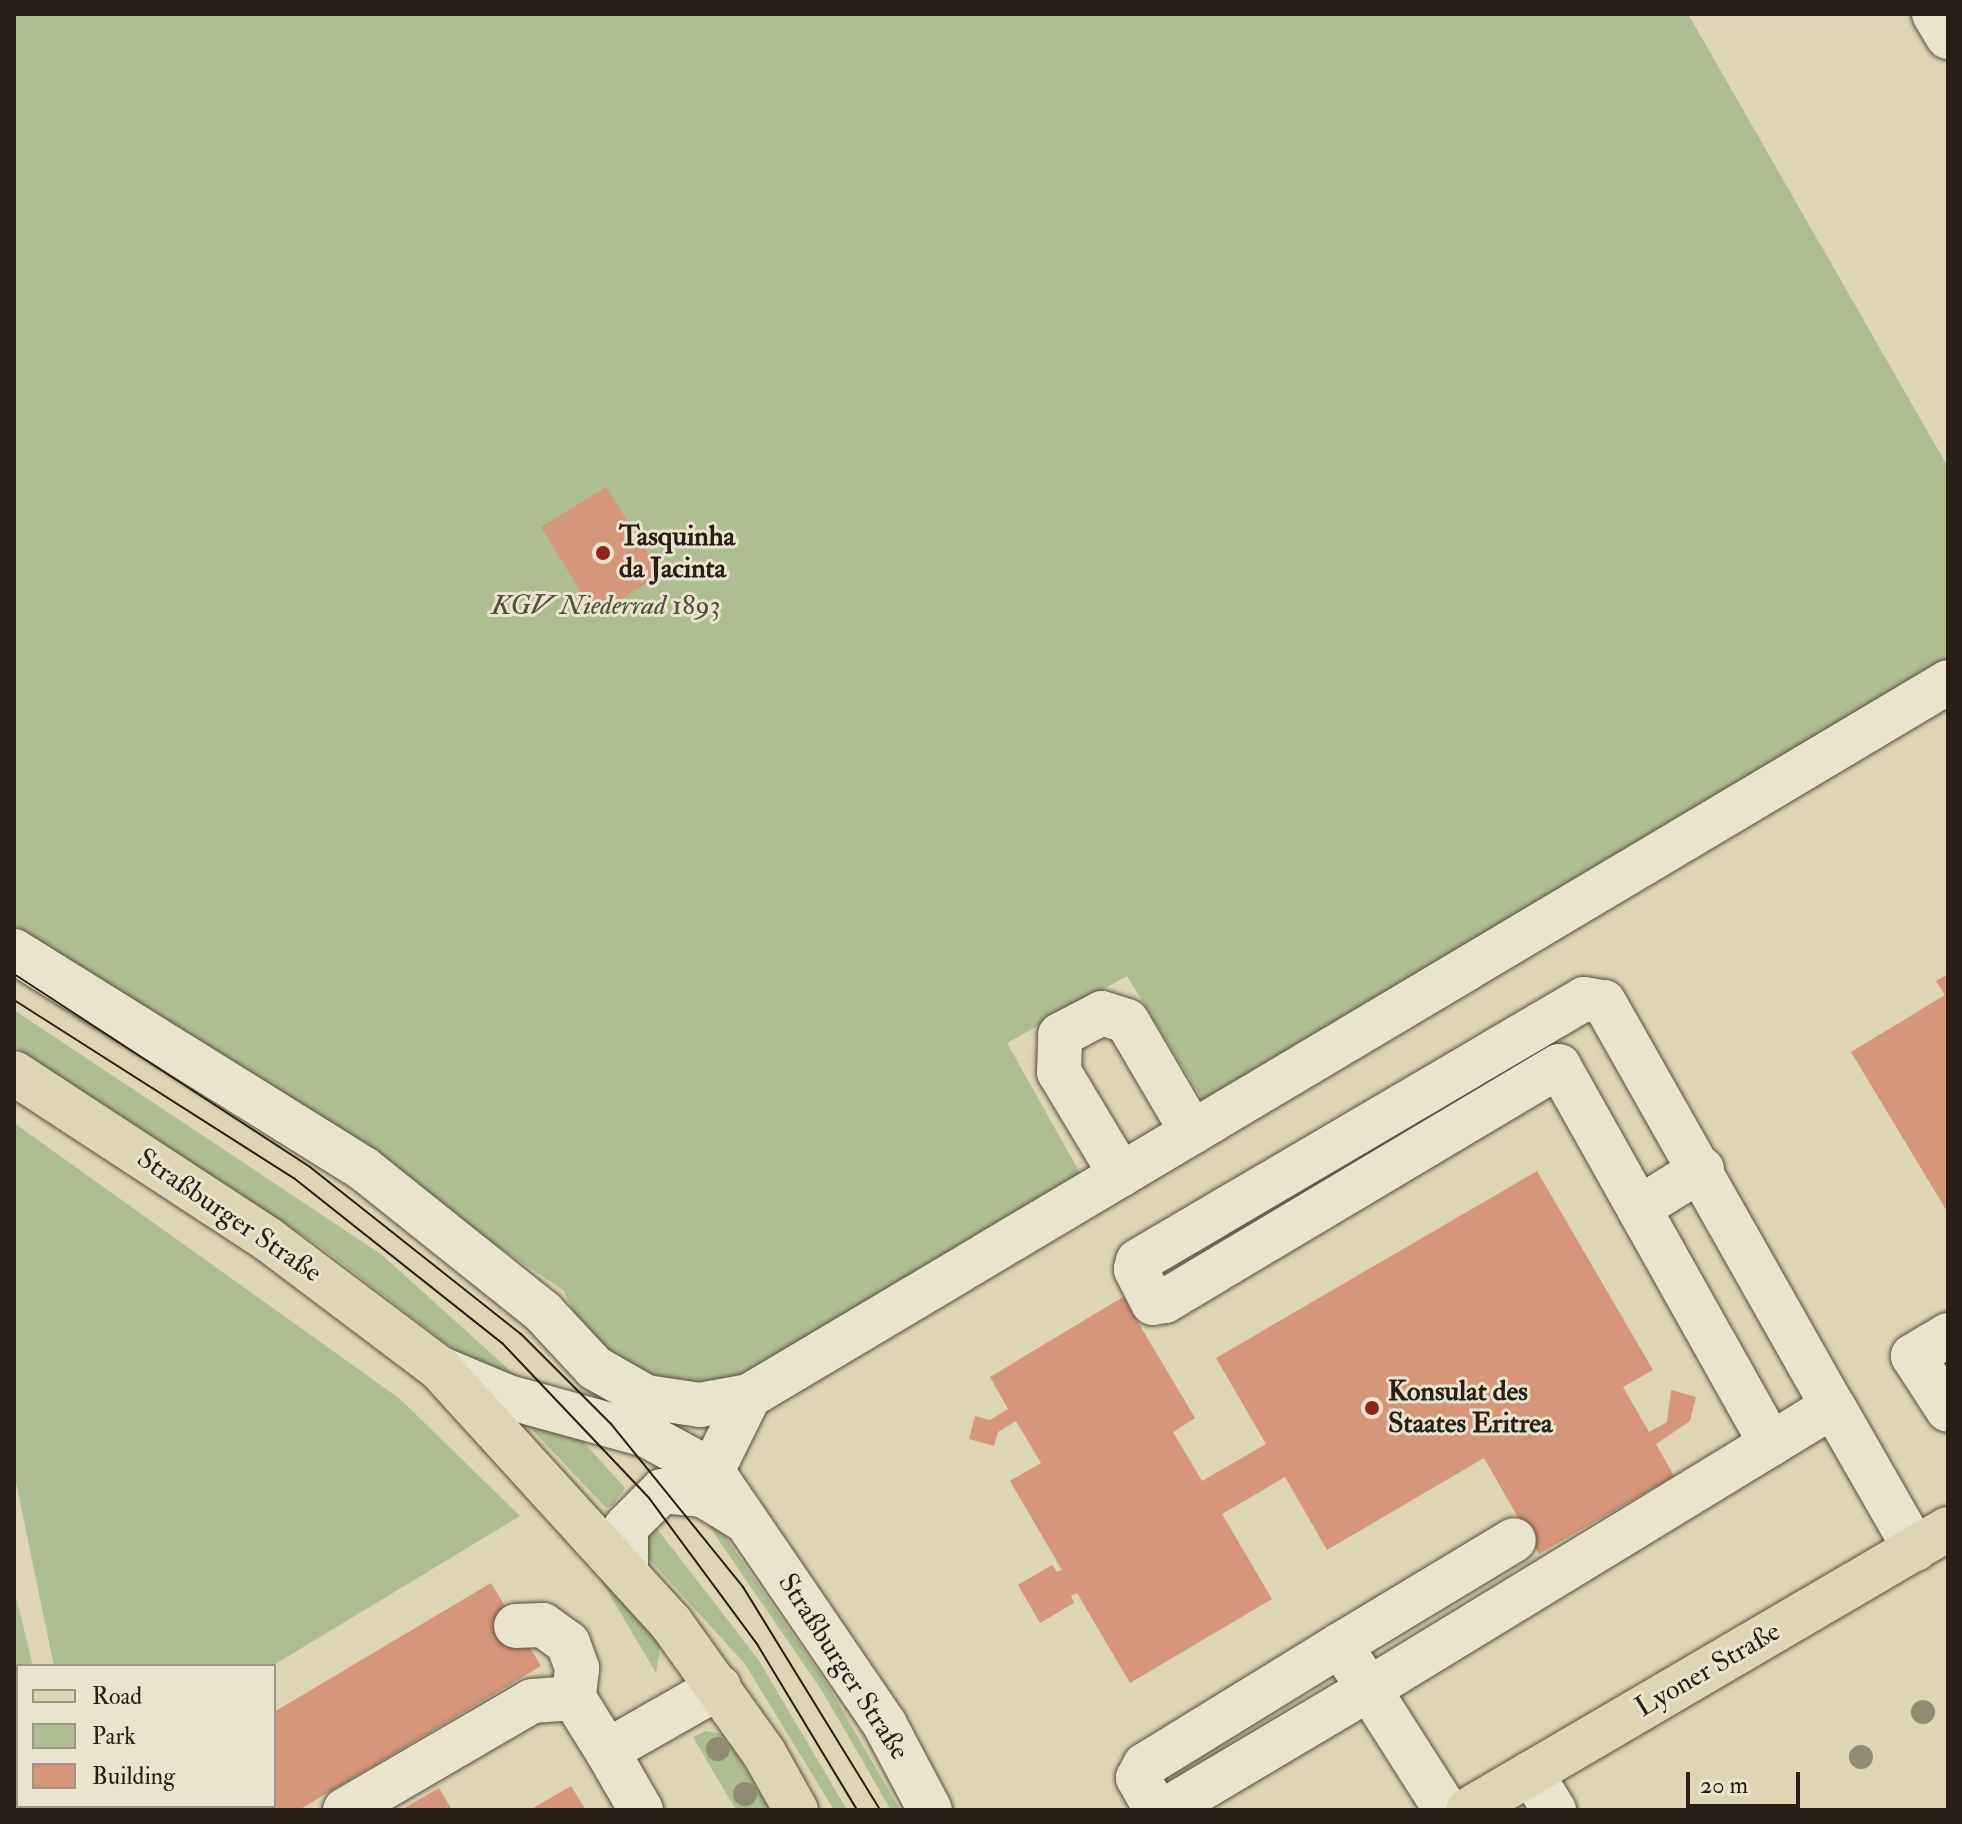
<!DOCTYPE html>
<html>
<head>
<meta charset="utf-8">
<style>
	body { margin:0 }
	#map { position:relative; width:1962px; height:1824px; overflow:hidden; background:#ded5b5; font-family:"IM FELL Double Pica",serif }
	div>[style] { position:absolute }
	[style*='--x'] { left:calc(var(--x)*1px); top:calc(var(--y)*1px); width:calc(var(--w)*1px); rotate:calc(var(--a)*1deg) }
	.green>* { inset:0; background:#aebe90 }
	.building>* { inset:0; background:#d59679 }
	.roads { filter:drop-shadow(0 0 2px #564c3e) drop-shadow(0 0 2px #564c3e) }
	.minor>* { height:44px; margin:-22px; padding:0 22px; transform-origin:22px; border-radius:22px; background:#eae4cf }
	.major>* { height:44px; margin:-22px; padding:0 22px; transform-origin:22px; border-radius:22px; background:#ded5b5 }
	.tram>* { height:2px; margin:-1px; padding:0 1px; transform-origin:1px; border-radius:1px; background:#291e16 }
	.trees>* { width:24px; height:24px; margin:-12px; border-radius:50%; background:#908b72 }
	.dots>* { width:22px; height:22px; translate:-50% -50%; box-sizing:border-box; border:4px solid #eae4cf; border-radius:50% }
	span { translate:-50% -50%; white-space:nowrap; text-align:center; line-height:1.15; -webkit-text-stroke:6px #eae4cf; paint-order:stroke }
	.poi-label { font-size:28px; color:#291e16; font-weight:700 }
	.left { translate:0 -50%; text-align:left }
	.park-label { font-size:28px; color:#514e3b; font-style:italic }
	.street-label { font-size:28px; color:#291e16 }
	.frame { position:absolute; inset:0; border:16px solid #291e16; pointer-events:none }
	.legend { position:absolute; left:16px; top:1664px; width:260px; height:144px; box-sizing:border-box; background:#eae4cf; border:2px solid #9d9585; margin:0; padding:10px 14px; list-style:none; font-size:24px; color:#291e16 }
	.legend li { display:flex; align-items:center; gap:16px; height:40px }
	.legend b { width:40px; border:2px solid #9d9585 }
	.scale { position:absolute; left:1686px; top:1772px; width:114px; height:36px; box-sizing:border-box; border:4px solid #291e16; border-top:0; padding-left:10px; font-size:24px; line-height:28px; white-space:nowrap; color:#291e16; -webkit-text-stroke:6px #eae4cf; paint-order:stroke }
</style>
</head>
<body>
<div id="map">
	<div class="green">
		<i style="clip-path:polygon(14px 14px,1688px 14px,1948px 467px,1948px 673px,1209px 1110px,1127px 976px,1007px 1043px,1084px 1180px,737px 1382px,648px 1382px,587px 1337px,563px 1290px,14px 925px)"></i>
		<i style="clip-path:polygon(14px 1010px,382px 1255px,526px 1385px,468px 1360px,321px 1247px,14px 1046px)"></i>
		<i style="clip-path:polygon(14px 1123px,400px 1399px,520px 1516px,272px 1666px,54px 1666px,14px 1473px)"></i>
		<i style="clip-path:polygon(521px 1418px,570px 1427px,625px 1488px,613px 1505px,606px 1508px)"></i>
		<i style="clip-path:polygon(694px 1504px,715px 1522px,829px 1687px,900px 1810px,891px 1810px,822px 1691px)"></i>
		<i style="clip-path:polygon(651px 1521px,758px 1659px,847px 1810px,834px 1810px,745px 1664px,648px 1558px,644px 1547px)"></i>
		<i style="clip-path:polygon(571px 1529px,661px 1642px,656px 1673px)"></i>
		<i style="clip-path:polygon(14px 1589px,33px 1666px,18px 1666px,18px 1806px,125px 1810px,14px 1810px)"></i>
		<i style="clip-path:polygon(705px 1731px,724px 1734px,770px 1810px,736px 1810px,693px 1737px)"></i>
	</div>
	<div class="building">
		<i style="clip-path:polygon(606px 487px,661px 574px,595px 615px,541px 527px)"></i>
		<i style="clip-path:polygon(1948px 974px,1948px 1213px,1851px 1052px,1945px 995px,1936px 981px)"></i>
		<i style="clip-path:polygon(1537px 1171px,1653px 1370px,1623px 1387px,1649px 1432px,1667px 1422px,1671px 1390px,1696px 1397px,1690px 1421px,1656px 1444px,1674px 1476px,1539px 1554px,1484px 1458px,1327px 1550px,1285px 1477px,1222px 1514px,1272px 1599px,1130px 1683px,1077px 1593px,1071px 1596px,1074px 1603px,1040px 1623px,1018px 1585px,1052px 1565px,1057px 1572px,1062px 1570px,1010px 1481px,1041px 1463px,1016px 1421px,998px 1432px,994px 1446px,969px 1439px,975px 1416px,990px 1420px,1008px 1409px,990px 1377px,1123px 1297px,1195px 1418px,1173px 1432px,1202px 1481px,1266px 1444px,1216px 1358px)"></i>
		<i style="clip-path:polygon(491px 1583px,541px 1666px,299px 1810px,231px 1810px,274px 1806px,274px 1712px)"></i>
		<i style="clip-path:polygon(571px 1786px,586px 1810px,530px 1810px)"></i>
		<i style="clip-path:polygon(439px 1788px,452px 1810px,401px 1810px)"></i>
	</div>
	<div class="roads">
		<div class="minor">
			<i style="--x:1934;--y:14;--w:27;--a:59"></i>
			<i style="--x:14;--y:951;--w:412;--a:31.9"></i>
			<i style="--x:364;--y:1169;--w:229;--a:38.6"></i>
			<i style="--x:543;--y:1312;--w:76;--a:47.1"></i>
			<i style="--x:595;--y:1368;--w:59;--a:29.6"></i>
			<i style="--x:646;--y:1397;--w:55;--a:8.4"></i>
			<i style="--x:700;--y:1405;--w:50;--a:-10.4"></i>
			<i style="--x:749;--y:1396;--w:1395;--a:-30.77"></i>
			<i style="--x:1121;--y:1175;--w:120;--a:-121"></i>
			<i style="--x:1059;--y:1072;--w:37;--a:-88"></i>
			<i style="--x:1060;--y:1035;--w:47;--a:-27.6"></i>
			<i style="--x:1102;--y:1013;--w:26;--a:18"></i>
			<i style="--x:1127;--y:1021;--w:129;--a:59.6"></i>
			<i style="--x:1639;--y:1208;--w:74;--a:-31.8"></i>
			<i style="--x:1948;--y:1335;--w:41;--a:149"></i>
			<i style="--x:1913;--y:1356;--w:64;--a:57.1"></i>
			<i style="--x:439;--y:1368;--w:75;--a:22.8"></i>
			<i style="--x:508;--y:1397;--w:143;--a:15.4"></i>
			<i style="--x:646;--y:1435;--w:75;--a:28.6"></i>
			<i style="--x:712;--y:1471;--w:307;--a:55.7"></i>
			<i style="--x:885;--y:1725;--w:96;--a:62.1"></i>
			<i style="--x:1771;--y:1444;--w:433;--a:-119.3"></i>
			<i style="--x:1559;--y:1066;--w:459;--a:149.2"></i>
			<i style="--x:1165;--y:1301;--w:12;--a:171"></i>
			<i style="--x:1153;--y:1303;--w:38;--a:-117"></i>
			<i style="--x:1136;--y:1269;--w:8;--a:-76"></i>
			<i style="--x:1138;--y:1261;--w:517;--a:-30.43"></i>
			<i style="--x:1584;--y:999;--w:20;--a:9"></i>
			<i style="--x:1604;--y:1002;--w:464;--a:60.5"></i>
			<i style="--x:712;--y:1471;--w:84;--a:-63.7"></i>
			<i style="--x:626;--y:1570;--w:43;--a:-90"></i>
			<i style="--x:626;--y:1527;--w:51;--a:-45"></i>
			<i style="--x:662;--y:1491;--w:41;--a:5.6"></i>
			<i style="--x:703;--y:1495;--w:48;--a:31.4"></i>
			<i style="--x:516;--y:1626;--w:27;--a:-2"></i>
			<i style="--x:543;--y:1625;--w:31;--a:36"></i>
			<i style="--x:568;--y:1643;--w:27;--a:70"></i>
			<i style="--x:577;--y:1668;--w:30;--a:96"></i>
			<i style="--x:607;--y:1751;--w:68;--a:60"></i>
			<i style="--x:1531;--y:1773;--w:44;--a:58.1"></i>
			<i style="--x:345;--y:1810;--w:216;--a:-30.2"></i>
			<i style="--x:532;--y:1701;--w:42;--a:-4.1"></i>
			<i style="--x:574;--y:1698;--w:62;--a:58.1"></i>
			<i style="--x:607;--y:1751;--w:129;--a:-29.7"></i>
			<i style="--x:1156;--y:1810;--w:37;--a:-119"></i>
			<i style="--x:1138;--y:1778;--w:15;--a:-62"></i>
			<i style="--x:1145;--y:1765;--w:229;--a:-31.6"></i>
			<i style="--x:1165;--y:1810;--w:237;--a:-30.7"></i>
			<i style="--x:1369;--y:1689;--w:53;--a:-123.4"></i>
			<i style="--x:1340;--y:1645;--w:203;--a:-31.1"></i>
			<i style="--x:1446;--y:1810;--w:143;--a:-122.5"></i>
			<i style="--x:1369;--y:1689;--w:543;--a:-31.38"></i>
			<i style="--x:1833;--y:1406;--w:165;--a:60.2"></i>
		</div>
		<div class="major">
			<i style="--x:14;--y:1073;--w:305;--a:33.2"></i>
			<i style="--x:269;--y:1240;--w:213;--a:37"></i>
			<i style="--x:439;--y:1368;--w:345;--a:47.7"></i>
			<i style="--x:671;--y:1623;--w:160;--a:54.4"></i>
			<i style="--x:764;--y:1753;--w:65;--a:60.7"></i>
			<i style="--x:1468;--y:1810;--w:556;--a:-30.35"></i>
		</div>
	</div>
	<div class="tram">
		<i style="--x:14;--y:974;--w:353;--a:33.1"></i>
		<i style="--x:310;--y:1167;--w:269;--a:38.4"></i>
		<i style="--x:521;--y:1334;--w:127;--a:45"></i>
		<i style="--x:611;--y:1424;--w:210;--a:51"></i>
		<i style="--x:743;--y:1587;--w:262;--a:58.4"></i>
		<i style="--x:14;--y:1000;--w:333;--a:32.5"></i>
		<i style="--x:295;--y:1179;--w:265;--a:38.4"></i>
		<i style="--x:503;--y:1344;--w:212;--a:46.5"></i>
		<i style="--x:649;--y:1498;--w:182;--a:53.5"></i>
		<i style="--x:757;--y:1644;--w:194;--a:58.9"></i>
	</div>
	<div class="trees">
		<i style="left:1923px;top:1712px"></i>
		<i style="left:718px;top:1749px"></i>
		<i style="left:1861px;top:1757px"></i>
		<i style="left:745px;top:1794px"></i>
	</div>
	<div class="dots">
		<i style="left:603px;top:553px;background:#8f2418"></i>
		<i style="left:1372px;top:1408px;background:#8f2418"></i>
	</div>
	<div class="poi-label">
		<span class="left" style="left:619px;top:553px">Tasquinha<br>da Jacinta</span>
		<span class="left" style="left:1388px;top:1408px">Konsulat des<br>Staates Eritrea</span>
	</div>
	<div class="park-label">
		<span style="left:606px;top:606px">KGV Niederrad 1893</span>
	</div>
	<div class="street-label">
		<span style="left:229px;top:1216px;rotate:34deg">Straßburger Straße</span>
		<span style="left:843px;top:1667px;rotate:57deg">Straßburger Straße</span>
		<span style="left:1708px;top:1670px;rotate:-30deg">Lyoner Straße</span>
	</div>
	<div class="frame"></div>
	<ul class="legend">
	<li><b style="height:10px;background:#ded5b5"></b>Road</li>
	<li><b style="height:22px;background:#aebe90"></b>Park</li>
	<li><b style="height:22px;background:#d59679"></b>Building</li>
	</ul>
	<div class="scale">20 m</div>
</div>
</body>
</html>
